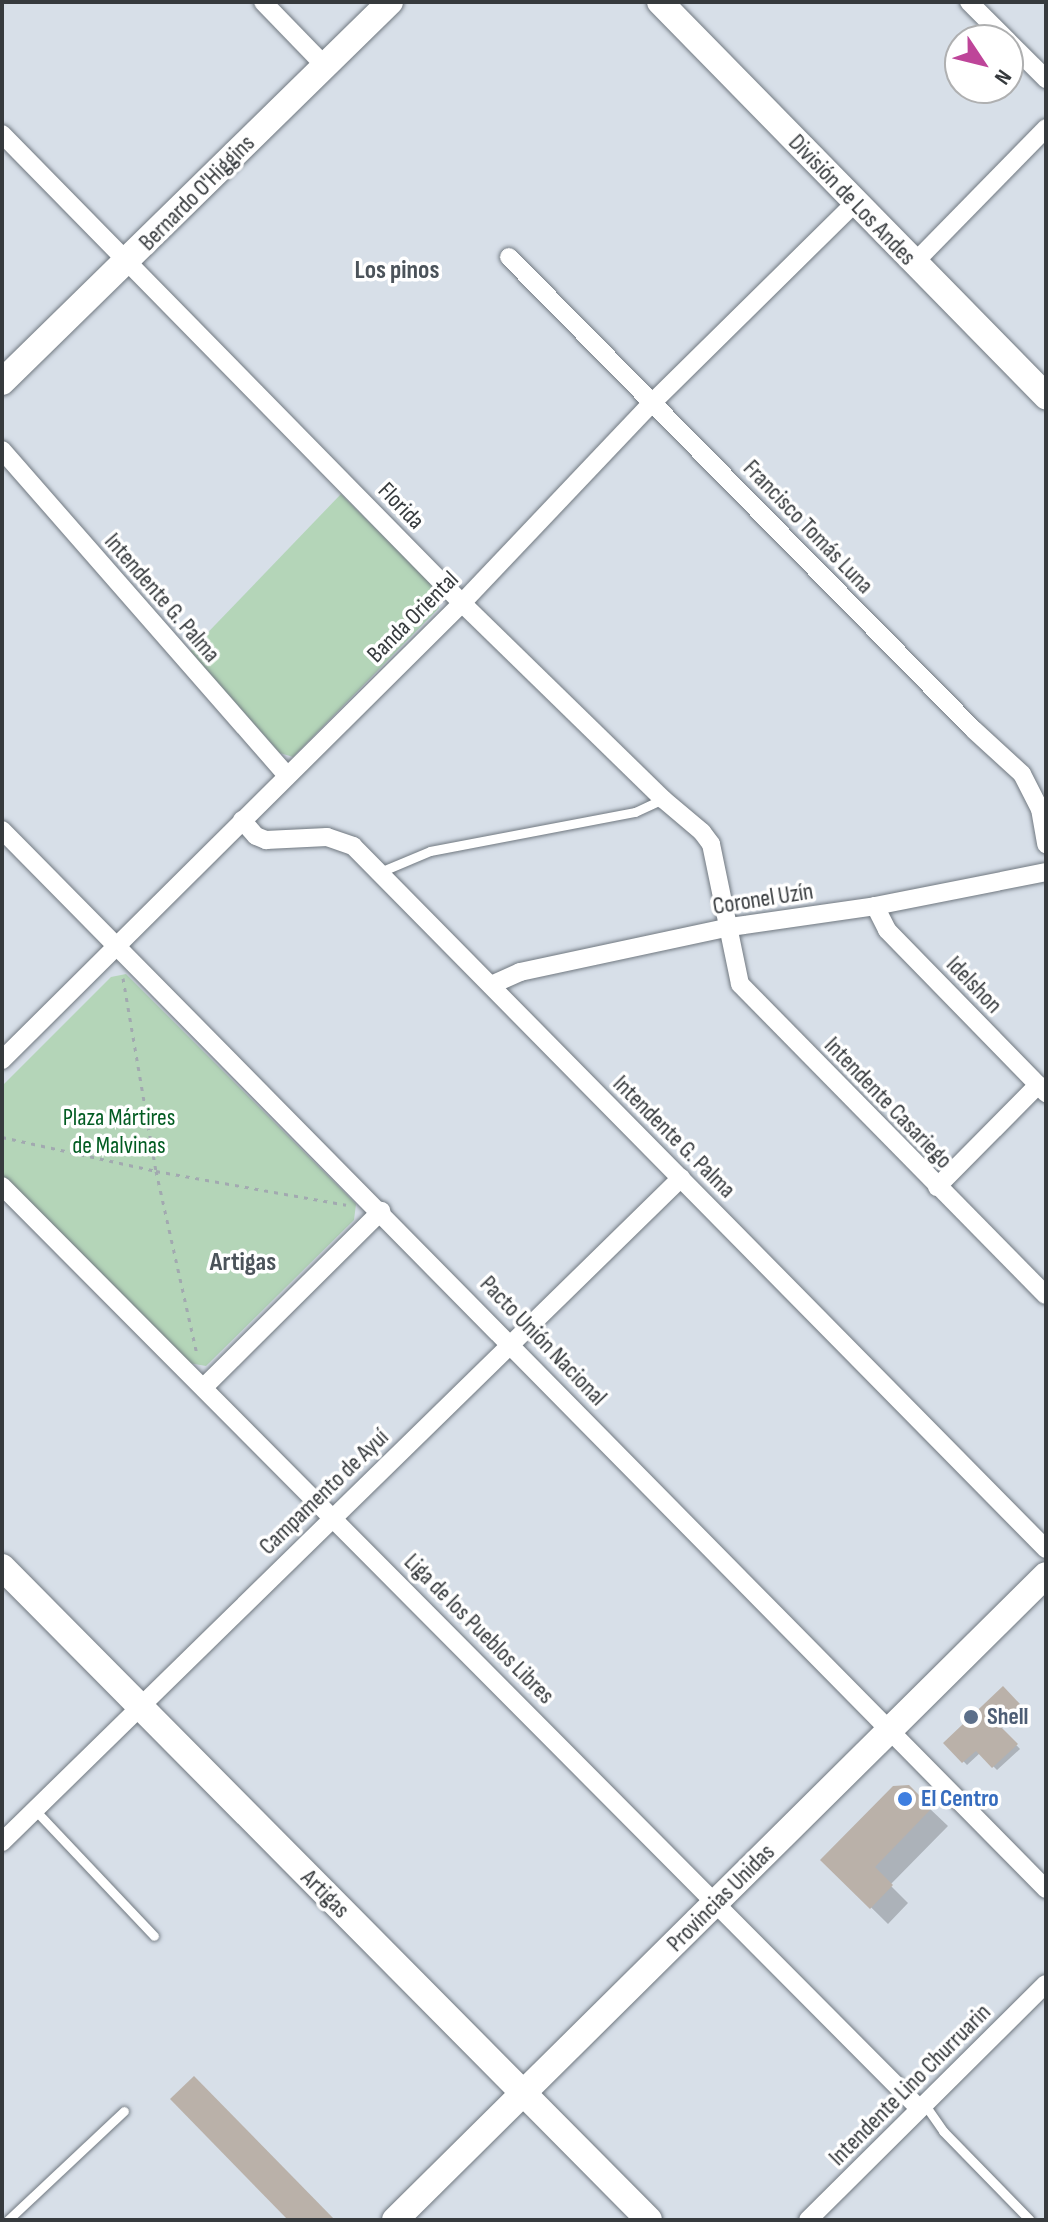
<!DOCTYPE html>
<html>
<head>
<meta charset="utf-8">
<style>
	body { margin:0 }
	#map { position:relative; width:1048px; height:2222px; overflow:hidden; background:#d7dfe8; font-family:"Sofia Sans Condensed",sans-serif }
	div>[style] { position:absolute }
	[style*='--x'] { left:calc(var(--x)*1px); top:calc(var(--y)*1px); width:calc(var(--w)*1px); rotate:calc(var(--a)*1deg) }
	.green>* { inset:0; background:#b4d5b8 }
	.shadow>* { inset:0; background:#0003 }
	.building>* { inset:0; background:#bab1a9 }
	.path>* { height:3px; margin-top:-1.5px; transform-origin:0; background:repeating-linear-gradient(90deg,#a2a9b0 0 4px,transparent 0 10px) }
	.roads { filter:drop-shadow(0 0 2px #707880) drop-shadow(0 0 2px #707880) }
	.lane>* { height:9px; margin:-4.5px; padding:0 4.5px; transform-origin:4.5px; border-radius:4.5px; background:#fff }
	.street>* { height:18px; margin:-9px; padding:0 9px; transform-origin:9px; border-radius:9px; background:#fff }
	.secondary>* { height:26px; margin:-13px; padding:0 13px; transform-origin:13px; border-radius:13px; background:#fff }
	.dots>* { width:22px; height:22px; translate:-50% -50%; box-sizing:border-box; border:4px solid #fff; border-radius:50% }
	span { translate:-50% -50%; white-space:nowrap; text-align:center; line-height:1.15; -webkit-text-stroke:7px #fff; paint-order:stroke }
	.street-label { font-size:24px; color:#363a3d }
	.park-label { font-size:24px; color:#025c22 }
	.service-label { font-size:24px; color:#4e5e75; font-weight:700 }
	.left { translate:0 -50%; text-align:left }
	.shop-label { font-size:24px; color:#366cbe; font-weight:700 }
	.neighbourhood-label { font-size:26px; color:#4b535a; font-weight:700 }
	.frame { position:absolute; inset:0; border:4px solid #363a3d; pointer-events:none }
	.north { position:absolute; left:944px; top:24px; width:80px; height:80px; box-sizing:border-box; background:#fff; border:2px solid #afb0b1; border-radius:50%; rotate:125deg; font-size:22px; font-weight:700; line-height:32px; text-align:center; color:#363a3d }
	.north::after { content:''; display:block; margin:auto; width:28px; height:36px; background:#be4599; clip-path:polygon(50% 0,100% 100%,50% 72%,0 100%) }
</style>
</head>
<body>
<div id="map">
	<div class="green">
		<i style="clip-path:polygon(341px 494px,438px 591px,439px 608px,293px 757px,280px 753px,190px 651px)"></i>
		<i style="clip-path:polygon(126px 974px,356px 1204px,354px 1220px,206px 1366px,189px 1363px,2px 1177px,2px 1086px,111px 977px)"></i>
	</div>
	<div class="shadow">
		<i style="clip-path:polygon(1003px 1688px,1022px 1709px,1001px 1729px,1020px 1749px,997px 1770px,980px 1753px,967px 1765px,946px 1743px)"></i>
		<i style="clip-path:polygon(908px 1788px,948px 1826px,890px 1885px,908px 1903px,888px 1924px,823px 1860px)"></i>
	</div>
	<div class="building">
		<i style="clip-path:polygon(1003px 1686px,1020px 1704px,999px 1725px,1018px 1744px,992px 1768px,976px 1751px,962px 1763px,943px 1743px)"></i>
		<i style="clip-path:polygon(909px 1785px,932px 1808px,875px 1867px,893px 1885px,870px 1909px,820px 1860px,893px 1786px)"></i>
		<i style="clip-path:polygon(194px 2076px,335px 2220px,288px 2220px,170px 2099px)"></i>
	</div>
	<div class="path">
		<i style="--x:123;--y:978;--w:196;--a:80.3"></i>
		<i style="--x:156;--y:1171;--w:189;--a:77.4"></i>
		<i style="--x:2;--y:1137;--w:158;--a:12.4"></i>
		<i style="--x:156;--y:1171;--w:193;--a:10.1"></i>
	</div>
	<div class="roads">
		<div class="lane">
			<i style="--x:380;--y:872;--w:54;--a:-22.8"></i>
			<i style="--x:430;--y:851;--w:209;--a:-10.8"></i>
			<i style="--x:635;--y:812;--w:31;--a:-25"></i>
			<i style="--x:35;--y:1810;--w:173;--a:46.6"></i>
			<i style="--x:925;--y:2105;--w:32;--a:55"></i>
			<i style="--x:943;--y:2131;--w:124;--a:45.7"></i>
			<i style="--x:8;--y:2220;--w:159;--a:-43.2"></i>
		</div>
		<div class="street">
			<i style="--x:263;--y:2;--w:89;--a:45.9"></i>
			<i style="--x:969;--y:2;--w:54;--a:45"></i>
			<i style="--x:1008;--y:41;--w:54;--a:45"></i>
			<i style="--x:2;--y:134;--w:657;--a:45.56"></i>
			<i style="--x:462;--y:603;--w:281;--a:44.3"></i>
			<i style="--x:663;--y:799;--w:51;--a:40.2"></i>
			<i style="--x:702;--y:832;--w:15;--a:53"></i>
			<i style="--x:711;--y:844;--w:143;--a:78.3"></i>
			<i style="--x:740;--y:984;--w:436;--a:45.5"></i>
			<i style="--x:509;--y:257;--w:663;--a:45.49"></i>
			<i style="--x:974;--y:730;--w:65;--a:42.5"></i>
			<i style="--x:1022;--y:774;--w:39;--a:63"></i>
			<i style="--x:1040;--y:809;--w:36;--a:80"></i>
			<i style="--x:914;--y:263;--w:189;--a:-45.6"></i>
			<i style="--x:2;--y:450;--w:433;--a:48.8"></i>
			<i style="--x:242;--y:820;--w:21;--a:49"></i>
			<i style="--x:256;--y:836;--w:11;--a:22"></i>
			<i style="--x:266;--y:840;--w:61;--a:-2.8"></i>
			<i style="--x:327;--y:837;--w:28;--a:19"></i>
			<i style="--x:353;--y:846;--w:987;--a:45.41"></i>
			<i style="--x:2;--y:830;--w:1487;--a:45.41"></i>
			<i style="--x:875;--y:906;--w:27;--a:63"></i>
			<i style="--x:887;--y:930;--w:228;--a:45.7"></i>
			<i style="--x:491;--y:985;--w:32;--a:-24"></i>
			<i style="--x:520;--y:972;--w:215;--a:-12.1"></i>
			<i style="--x:730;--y:927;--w:147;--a:-8.2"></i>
			<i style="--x:875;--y:906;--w:174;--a:-11.2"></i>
			<i style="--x:2;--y:1060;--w:648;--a:-44.81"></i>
			<i style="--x:462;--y:603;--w:277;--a:-46.5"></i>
			<i style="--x:653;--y:402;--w:284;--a:-44.6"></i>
			<i style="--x:2;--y:1186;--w:1300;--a:45.16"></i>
			<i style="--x:937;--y:1187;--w:144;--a:-45.3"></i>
			<i style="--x:204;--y:1387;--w:250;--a:-44.8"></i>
			<i style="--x:2;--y:1842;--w:950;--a:-44.36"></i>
			<i style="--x:808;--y:2220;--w:335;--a:-44.8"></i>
		</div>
		<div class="secondary">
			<i style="--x:660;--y:2;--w:552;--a:45.59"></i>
			<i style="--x:2;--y:382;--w:543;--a:-44.4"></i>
			<i style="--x:2;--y:1567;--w:919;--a:45.26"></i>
			<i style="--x:395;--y:2220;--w:916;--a:-44.73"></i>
		</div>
	</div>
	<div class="dots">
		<i style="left:971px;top:1717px;background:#5c6f8a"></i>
		<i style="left:905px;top:1799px;background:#3f7fe0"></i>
	</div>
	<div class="street-label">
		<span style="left:197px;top:193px;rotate:-45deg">Bernardo O'Higgins</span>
		<span style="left:852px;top:200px;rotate:46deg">División de Los Andes</span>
		<span style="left:401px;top:506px;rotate:46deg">Florida</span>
		<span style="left:808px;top:527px;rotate:46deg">Francisco Tomás Luna</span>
		<span style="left:162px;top:598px;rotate:49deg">Intendente G. Palma</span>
		<span style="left:413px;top:617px;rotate:-45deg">Banda Oriental</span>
		<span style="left:763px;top:899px;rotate:-9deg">Coronel Uzín</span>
		<span style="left:974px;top:985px;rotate:46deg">Idelshon</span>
		<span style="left:888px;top:1103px;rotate:46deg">Intendente Casariego</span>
		<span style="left:674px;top:1137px;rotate:45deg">Intendente G. Palma</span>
		<span style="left:543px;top:1341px;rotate:46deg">Pacto Unión Nacional</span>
		<span style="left:324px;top:1492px;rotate:-44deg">Campamento de Ayuí</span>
		<span style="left:479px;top:1629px;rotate:45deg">Liga de los Pueblos Libres</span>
		<span style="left:325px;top:1894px;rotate:45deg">Artigas</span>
		<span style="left:721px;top:1898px;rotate:-45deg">Provincias Unidas</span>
		<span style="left:910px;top:2085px;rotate:-45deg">Intendente Lino Churruarin</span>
	</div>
	<div class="park-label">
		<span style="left:119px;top:1132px">Plaza Mártires<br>de Malvinas</span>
	</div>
	<div class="service-label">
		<span class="left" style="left:987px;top:1717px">Shell</span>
	</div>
	<div class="shop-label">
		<span class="left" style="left:921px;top:1799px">El Centro</span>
	</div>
	<div class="neighbourhood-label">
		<span style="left:397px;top:271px">Los pinos</span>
		<span style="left:243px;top:1263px">Artigas</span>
	</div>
	<div class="frame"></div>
	<div class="north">N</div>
</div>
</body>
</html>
